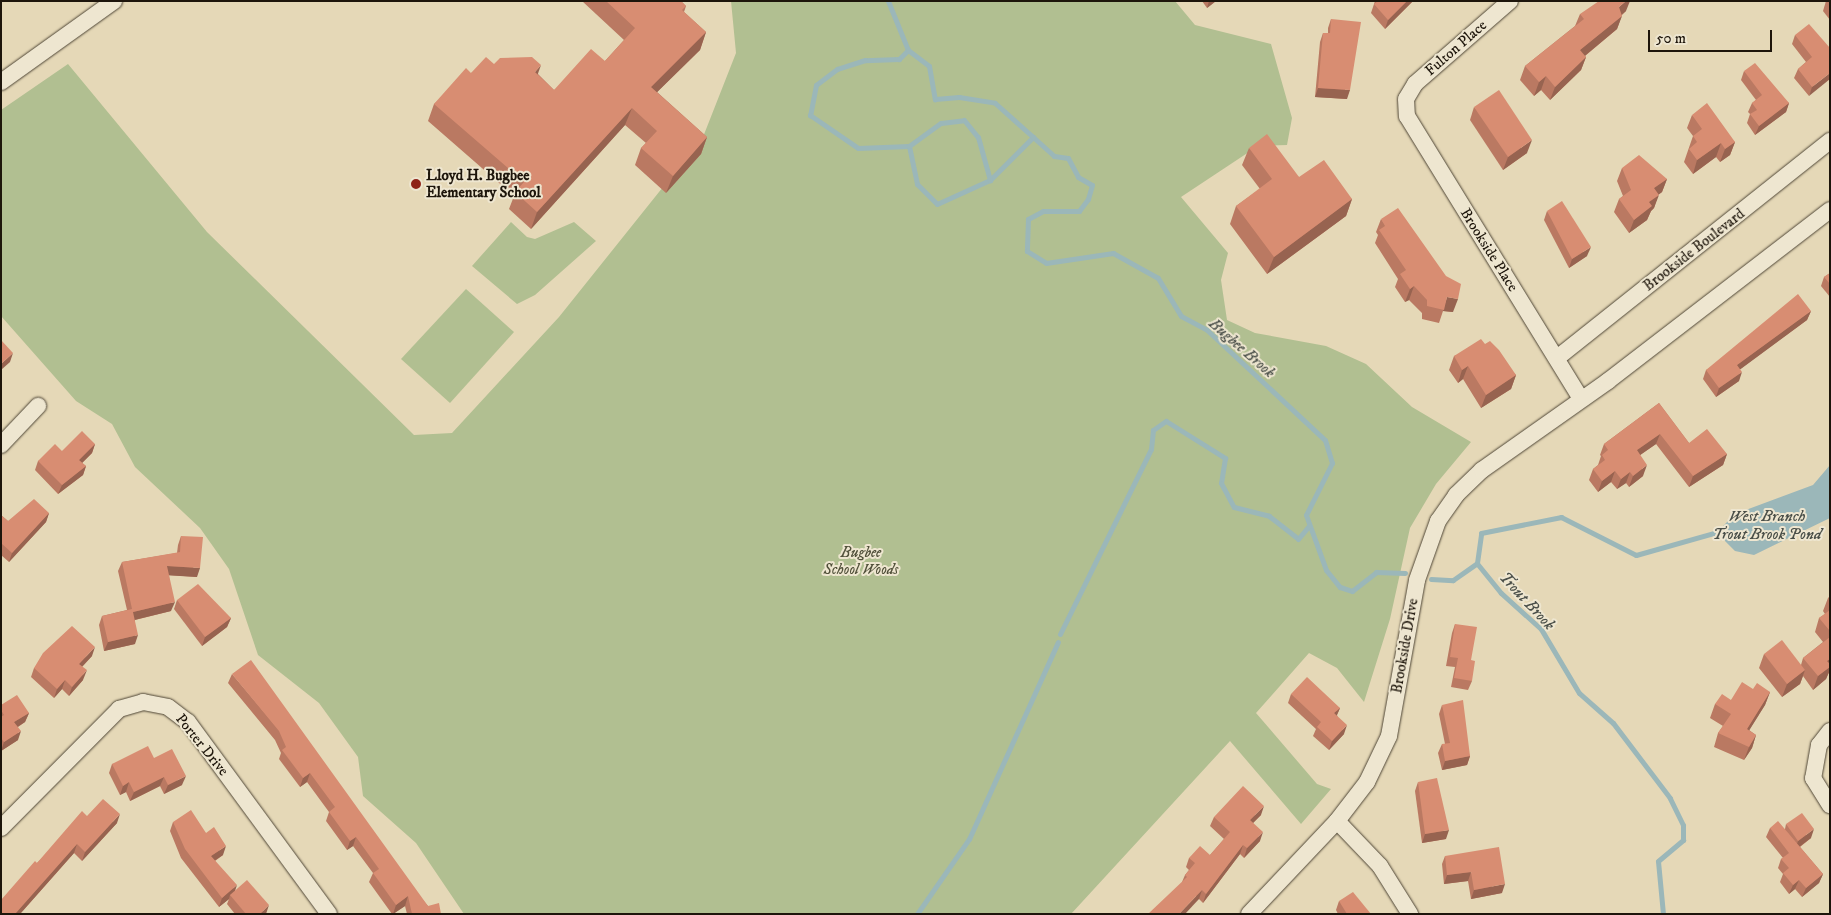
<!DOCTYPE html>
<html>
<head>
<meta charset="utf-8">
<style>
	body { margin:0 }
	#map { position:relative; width:1831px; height:915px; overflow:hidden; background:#e5d8b7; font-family:"IM FELL DW Pica",serif }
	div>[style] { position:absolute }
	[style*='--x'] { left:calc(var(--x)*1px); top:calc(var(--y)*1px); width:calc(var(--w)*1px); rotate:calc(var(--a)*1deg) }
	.green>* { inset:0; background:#b1bf91 }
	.water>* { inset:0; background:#9bb7b9 }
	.stream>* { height:5px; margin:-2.5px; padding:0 2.5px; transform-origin:2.5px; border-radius:2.5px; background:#9bb7b9 }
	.roads { filter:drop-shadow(0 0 1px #4f4636) drop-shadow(0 0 1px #4f4636) }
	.minor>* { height:16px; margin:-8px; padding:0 8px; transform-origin:8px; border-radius:8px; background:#eee6d0 }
	.wall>* { inset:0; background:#ba7962 }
	.shaded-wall>* { inset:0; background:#976350 }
	.building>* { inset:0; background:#d88d72 }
	.dots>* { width:14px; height:14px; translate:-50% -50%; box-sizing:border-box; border:2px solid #eee6d0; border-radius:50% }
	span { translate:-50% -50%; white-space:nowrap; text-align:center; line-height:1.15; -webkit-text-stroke:4px #eee6d0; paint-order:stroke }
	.street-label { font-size:15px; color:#1d150b }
	.poi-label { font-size:15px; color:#1d150b; font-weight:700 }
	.left { translate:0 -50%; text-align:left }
	.park-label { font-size:15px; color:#51503a; font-style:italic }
	.water-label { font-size:16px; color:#494e48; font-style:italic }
	.frame { position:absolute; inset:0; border:2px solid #1d150b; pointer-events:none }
	.scale { position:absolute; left:1648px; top:30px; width:124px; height:22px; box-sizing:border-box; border:2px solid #1d150b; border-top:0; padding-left:6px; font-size:15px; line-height:18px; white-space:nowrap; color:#1d150b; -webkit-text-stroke:4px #eee6d0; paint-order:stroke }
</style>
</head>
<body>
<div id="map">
	<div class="green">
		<i style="clip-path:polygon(731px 1px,1175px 1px,1195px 25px,1271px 44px,1292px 118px,1287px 145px,1258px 146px,1181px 197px,1228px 253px,1221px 280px,1227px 320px,1255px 333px,1326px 346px,1366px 364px,1412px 407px,1471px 442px,1436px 484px,1410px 528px,1390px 619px,1364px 702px,1337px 668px,1309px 653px,1256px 713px,1317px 784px,1331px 789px,1301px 824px,1230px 741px,1071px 914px,464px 914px,416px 843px,363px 796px,358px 757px,319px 703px,258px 655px,229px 569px,200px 528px,135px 467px,112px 424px,76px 401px,1px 316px,1px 110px,68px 64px,207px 232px,414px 435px,452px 433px,559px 317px,703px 137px,736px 53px)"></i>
		<i style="clip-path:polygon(511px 222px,527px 237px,535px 239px,574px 222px,596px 241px,535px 295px,517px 304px,472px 266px)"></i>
		<i style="clip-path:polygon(466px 289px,514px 332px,450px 403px,401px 359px)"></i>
	</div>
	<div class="water">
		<i style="clip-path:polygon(1830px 465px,1830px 518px,1754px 555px,1735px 551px,1725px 541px,1723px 526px,1735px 514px,1813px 485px)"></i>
	</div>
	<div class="stream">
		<i style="--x:888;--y:1;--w:53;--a:67.8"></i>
		<i style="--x:908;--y:50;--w:13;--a:135"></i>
		<i style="--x:899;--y:59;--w:34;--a:178"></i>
		<i style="--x:865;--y:60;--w:29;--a:162"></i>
		<i style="--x:837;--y:69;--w:26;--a:143"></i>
		<i style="--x:816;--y:85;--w:31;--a:101"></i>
		<i style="--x:810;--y:115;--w:58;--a:34.5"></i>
		<i style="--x:858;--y:148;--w:51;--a:-2.2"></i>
		<i style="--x:909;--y:146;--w:39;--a:78"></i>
		<i style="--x:917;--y:184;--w:28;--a:45"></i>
		<i style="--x:937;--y:204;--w:58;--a:-24.4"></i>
		<i style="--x:990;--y:180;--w:61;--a:-45"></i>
		<i style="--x:1033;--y:137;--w:28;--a:42"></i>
		<i style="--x:1054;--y:156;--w:14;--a:8"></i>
		<i style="--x:1068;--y:158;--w:21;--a:62"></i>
		<i style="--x:1078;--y:177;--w:16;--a:30"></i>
		<i style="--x:1092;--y:185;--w:15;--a:106"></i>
		<i style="--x:1088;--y:199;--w:15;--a:127"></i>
		<i style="--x:1079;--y:211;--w:36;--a:180"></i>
		<i style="--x:1043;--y:211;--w:17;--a:152"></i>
		<i style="--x:1028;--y:219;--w:32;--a:92"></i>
		<i style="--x:1027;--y:251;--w:22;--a:32"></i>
		<i style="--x:1046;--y:263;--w:68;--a:-8.5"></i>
		<i style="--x:1113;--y:253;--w:51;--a:29.1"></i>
		<i style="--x:1158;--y:278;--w:44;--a:58.8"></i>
		<i style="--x:1181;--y:316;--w:30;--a:28"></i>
		<i style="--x:1207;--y:330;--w:161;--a:43"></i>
		<i style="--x:1325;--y:440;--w:24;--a:73"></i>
		<i style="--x:1332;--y:463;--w:58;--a:116.6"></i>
		<i style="--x:1306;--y:515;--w:59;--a:70"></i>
		<i style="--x:1326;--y:570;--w:22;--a:51"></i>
		<i style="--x:1340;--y:587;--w:13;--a:18"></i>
		<i style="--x:1352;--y:591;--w:31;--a:-38"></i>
		<i style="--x:1376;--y:572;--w:29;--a:2"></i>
		<i style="--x:908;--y:50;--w:26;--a:37"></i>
		<i style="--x:929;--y:66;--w:34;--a:80"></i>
		<i style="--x:935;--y:99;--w:24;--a:-5"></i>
		<i style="--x:959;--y:97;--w:36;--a:9"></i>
		<i style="--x:995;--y:103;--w:51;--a:41.8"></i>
		<i style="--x:909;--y:146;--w:39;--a:-36"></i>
		<i style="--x:941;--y:123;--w:23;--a:-7"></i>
		<i style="--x:964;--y:120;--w:22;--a:51"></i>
		<i style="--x:978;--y:137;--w:45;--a:74.4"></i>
		<i style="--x:1431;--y:579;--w:22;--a:3"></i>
		<i style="--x:1453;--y:580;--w:29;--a:-35"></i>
		<i style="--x:1060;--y:634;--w:206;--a:-63.8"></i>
		<i style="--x:1151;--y:449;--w:19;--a:-84"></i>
		<i style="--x:1153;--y:430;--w:16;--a:-35"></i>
		<i style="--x:1166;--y:421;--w:70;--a:32.1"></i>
		<i style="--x:1225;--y:458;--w:25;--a:99"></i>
		<i style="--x:1221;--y:483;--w:27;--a:62"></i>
		<i style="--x:1234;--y:507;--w:36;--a:14"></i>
		<i style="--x:1269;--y:516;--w:37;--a:38"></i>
		<i style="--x:1298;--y:539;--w:17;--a:-50"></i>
		<i style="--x:917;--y:914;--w:91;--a:-55.3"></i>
		<i style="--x:969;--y:839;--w:216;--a:-65.7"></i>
		<i style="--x:1663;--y:914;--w:53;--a:-95.4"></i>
		<i style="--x:1658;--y:861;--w:33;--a:-40"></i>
		<i style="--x:1683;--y:840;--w:15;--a:-90"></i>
		<i style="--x:1683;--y:825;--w:30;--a:-116"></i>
		<i style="--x:1670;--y:798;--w:94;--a:-127.2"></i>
		<i style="--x:1613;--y:723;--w:45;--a:-138.6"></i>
		<i style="--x:1579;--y:693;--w:74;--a:-120.7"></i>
		<i style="--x:1541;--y:629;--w:54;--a:-138"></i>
		<i style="--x:1501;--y:593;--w:38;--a:-129"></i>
		<i style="--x:1477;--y:563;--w:30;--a:-82"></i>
		<i style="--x:1481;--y:533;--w:82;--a:-11.3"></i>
		<i style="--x:1561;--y:517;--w:84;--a:26.9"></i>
		<i style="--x:1636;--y:555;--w:96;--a:-15.8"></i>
	</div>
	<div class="roads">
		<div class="minor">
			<i style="--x:1510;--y:1;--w:126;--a:138.9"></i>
			<i style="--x:1415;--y:84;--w:17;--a:121"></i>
			<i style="--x:1406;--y:99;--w:17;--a:87"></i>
			<i style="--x:1407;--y:116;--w:330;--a:58.4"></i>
			<i style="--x:1;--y:82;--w:139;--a:-35.6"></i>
			<i style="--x:1557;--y:358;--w:349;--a:-38.5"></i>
			<i style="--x:1;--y:445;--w:54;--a:-46.5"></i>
			<i style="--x:1830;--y:731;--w:18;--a:128"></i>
			<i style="--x:1819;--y:745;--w:34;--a:100"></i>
			<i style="--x:1813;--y:778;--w:32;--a:58"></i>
			<i style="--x:1337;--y:821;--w:62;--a:46.3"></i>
			<i style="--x:1380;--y:866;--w:57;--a:58"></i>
			<i style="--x:1;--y:828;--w:168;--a:-45.2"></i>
			<i style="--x:119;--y:709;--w:25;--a:-16"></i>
			<i style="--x:143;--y:702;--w:25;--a:11"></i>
			<i style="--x:168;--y:707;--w:25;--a:37"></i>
			<i style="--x:188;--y:722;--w:238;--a:53.7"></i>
			<i style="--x:1249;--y:914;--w:128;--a:-46.6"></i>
			<i style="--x:1337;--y:821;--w:49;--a:-52.4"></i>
			<i style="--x:1367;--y:782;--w:51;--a:-64.4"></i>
			<i style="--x:1389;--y:736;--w:158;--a:-79.8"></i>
			<i style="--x:1417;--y:580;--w:63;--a:-70.4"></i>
			<i style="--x:1438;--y:521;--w:32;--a:-55"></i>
			<i style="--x:1456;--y:495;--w:36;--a:-44"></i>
			<i style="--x:1482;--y:470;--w:154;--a:-35.2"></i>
			<i style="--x:1608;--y:381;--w:280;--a:-37.6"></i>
		</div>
	</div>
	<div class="wall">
		<i style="clip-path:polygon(582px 1px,681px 1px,686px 6px,684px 12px,706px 32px,700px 50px,657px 92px,707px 137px,701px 154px,666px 193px,635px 165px,641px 148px,646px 143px,625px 125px,531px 229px,509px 209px,514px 196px,428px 121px,434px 104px,471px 73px,494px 64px,538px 74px,554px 90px,605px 61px,624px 40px)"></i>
		<i style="clip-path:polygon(1202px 1px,1216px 1px,1207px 8px)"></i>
		<i style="clip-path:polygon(1375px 1px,1413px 1px,1385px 29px,1371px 13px)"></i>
		<i style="clip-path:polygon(1826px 1px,1830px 1px,1830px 20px,1823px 11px)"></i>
		<i style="clip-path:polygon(1626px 11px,1622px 15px,1617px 29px,1585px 56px,1586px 57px,1581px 70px,1550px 100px,1541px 90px,1534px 96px,1520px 80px,1525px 66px,1575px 26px,1580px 14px)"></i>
		<i style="clip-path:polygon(1331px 19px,1347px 99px,1315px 97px,1320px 42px,1323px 33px,1328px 33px,1328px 28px)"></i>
		<i style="clip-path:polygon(1795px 35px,1830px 48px,1809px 96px,1794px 78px,1798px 69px,1806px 62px,1792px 44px)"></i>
		<i style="clip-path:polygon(1744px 71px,1789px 103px,1786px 112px,1755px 135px,1747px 123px,1750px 114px,1748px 112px,1752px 103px,1756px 100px,1741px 80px)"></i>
		<i style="clip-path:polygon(1474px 107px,1527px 153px,1503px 170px,1470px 120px)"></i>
		<i style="clip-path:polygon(1692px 115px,1735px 142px,1730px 155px,1720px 162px,1716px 157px,1693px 174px,1684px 162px,1693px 136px,1687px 128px)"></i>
		<i style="clip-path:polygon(1249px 148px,1299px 177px,1352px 199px,1346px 216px,1267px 274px,1230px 224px,1236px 206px,1260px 189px,1242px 165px)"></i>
		<i style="clip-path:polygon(1622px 168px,1667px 179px,1662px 192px,1658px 195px,1654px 208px,1651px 211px,1647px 220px,1629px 233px,1614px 212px,1619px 199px,1623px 196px,1617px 181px)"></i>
		<i style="clip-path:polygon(1547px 211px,1587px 256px,1569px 268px,1544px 220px)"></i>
		<i style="clip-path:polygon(1381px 219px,1453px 312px,1443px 311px,1439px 323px,1422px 319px,1422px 313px,1409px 300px,1405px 302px,1395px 287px,1398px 279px,1375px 243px,1378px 235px,1376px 232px)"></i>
		<i style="clip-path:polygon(1830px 273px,1830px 297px,1821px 286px,1824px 277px)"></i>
		<i style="clip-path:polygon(1811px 311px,1807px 320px,1740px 369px,1739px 381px,1716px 397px,1703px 379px,1706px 370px)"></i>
		<i style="clip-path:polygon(1485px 344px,1516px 375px,1511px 389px,1481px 408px,1463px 379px,1458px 383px,1449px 370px,1454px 356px)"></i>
		<i style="clip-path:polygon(1659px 403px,1689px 443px,1727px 454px,1723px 465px,1689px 487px,1656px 444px,1640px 455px,1643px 476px,1629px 487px,1626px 483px,1617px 489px,1611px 482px,1598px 492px,1589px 480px,1593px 469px,1598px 465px,1601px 456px,1600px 455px,1604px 444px)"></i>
		<i style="clip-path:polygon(95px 444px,92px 453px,82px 463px,86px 466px,83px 475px,58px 494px,35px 470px,38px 461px,62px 451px)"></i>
		<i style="clip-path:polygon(49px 513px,46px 522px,9px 562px,1px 555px,1px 515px,8px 521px)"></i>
		<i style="clip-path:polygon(181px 536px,197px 577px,169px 575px,171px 611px,135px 620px,135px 644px,104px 651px,99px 625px,102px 616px,127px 610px,118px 571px,122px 562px,177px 553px,178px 545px)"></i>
		<i style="clip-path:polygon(1830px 596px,1830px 670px,1826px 679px,1813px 690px,1803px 676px,1800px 684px,1782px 697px,1759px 668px,1764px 654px,1801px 665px,1803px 658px,1823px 642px,1815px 632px,1819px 618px,1825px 614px,1823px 611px,1828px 598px)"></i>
		<i style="clip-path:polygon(177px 600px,231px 618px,227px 627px,202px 646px,174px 609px)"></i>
		<i style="clip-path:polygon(1455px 624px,1471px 660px,1472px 681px,1468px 690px,1451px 687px,1455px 667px,1446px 666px,1452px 633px)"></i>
		<i style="clip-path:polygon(92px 656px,82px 667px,83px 680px,69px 696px,62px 689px,54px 698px,31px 677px,34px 668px)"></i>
		<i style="clip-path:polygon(232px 674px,428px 906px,441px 914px,407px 914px,405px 906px,393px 914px,392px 914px,369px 882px,373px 873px,353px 846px,347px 850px,326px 821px,329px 812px,307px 782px,300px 787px,279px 759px,281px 753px,275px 740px,228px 683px)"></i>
		<i style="clip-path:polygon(1753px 689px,1770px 692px,1765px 705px,1749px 730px,1756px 735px,1752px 748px,1744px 760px,1714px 747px,1718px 733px,1723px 726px,1710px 718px,1715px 704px,1731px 700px)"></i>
		<i style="clip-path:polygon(1291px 694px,1340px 708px,1337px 715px,1344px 734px,1329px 750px,1313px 736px,1316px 729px,1288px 703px)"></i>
		<i style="clip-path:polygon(1px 705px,29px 713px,25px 722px,18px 727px,18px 740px,1px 751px)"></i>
		<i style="clip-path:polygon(1442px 705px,1470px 756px,1467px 765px,1442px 770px,1438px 753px,1442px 744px,1445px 744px,1439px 714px)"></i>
		<i style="clip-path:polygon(154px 758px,182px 785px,164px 794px,160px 786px,130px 801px,126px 792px,120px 795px,109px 773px,112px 764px)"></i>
		<i style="clip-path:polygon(1418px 782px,1446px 839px,1422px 843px,1415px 791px)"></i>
		<i style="clip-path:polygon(1261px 815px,1253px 823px,1260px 841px,1244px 858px,1240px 854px,1203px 903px,1182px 882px,1185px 875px,1189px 870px,1186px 867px,1189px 858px,1210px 855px,1224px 839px,1210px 826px,1214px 817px)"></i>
		<i style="clip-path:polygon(87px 816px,117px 823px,82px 861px,74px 853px,20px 914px,1px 914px,37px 863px)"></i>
		<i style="clip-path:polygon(173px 822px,206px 833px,223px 855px,215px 861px,235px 891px,266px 914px,235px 914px,227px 904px,229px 899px,219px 907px,181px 858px,170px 831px)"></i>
		<i style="clip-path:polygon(1786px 824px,1811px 838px,1800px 847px,1823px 874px,1819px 883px,1802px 897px,1795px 889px,1789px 894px,1780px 882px,1783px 874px,1778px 868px,1781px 859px,1783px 858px,1766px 837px,1770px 828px,1785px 829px)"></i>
		<i style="clip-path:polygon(1445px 856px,1502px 893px,1471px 899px,1468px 881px,1444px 884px,1442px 864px)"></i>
		<i style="clip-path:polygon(1339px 901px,1371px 914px,1338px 914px,1336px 910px)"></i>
	</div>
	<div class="shaded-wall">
		<i style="clip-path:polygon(1209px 1px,1216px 1px,1207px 8px)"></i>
		<i style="clip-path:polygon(1407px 1px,1413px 1px,1385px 29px,1388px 20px)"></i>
		<i style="clip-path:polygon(1626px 1px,1630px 1px,1626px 11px,1614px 21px,1619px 7px)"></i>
		<i style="clip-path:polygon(1622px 16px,1617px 29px,1575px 64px,1580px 50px)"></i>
		<i style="clip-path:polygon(706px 32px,700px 50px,645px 104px,651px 87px)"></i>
		<i style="clip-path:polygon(1586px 57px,1581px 70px,1550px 100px,1555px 87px)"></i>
		<i style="clip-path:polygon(541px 65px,535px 82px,535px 72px)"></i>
		<i style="clip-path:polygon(1830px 73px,1830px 79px,1809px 96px,1812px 87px)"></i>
		<i style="clip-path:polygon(1546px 76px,1541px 90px,1534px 96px,1539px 82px)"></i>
		<i style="clip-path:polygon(1318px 88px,1350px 90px,1347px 99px,1315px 97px)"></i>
		<i style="clip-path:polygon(1789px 103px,1786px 112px,1755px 135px,1759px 126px)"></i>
		<i style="clip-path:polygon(632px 108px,625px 125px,531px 229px,537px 212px)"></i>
		<i style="clip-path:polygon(707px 137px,701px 154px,666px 193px,673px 176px)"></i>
		<i style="clip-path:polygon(1532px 140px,1527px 153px,1503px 170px,1508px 157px)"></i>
		<i style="clip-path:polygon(1735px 142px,1730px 155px,1720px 162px,1725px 149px)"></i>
		<i style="clip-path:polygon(1721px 143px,1716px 157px,1693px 174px,1697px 160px)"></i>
		<i style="clip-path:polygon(1667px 179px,1662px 192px,1649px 202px,1654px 188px)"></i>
		<i style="clip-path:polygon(1659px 195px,1654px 208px,1651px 211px,1647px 220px,1629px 233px,1634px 220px,1649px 202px)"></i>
		<i style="clip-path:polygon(1352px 199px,1346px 216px,1267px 274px,1274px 257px)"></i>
		<i style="clip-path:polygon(1591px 247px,1587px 256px,1569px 268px,1572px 259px)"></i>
		<i style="clip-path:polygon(1414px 286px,1409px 300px,1405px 302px,1410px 289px)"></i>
		<i style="clip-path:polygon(1447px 297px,1458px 299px,1453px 312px,1443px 311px)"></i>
		<i style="clip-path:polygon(1811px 311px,1807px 320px,1734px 374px,1737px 365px)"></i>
		<i style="clip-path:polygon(13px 353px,10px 362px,1px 370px,1px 364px)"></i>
		<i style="clip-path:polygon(1468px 366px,1463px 379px,1458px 383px,1462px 370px)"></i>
		<i style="clip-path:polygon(1742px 372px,1739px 381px,1716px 397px,1719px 388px)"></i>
		<i style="clip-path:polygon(1516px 375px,1511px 389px,1481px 408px,1486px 395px)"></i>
		<i style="clip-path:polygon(1660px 434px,1656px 444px,1633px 460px,1637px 450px)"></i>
		<i style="clip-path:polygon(95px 444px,92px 453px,76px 469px,79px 460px)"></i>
		<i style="clip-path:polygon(1727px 454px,1723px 465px,1689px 487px,1693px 476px)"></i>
		<i style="clip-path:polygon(1647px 465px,1643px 476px,1629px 487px,1633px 476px)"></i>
		<i style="clip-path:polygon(86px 466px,83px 475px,58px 494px,62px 485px)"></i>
		<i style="clip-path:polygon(1615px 471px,1611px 482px,1598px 492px,1602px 481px)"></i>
		<i style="clip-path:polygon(1630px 472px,1626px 483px,1617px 489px,1621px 479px)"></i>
		<i style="clip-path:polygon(49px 513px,46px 522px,9px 562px,12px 553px)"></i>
		<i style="clip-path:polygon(167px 566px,200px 568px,197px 577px,163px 575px)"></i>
		<i style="clip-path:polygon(175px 602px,171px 611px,130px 621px,133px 612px)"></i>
		<i style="clip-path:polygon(231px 618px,227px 627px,202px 646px,205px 637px)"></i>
		<i style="clip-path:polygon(138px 635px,135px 644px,104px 651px,108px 642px)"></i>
		<i style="clip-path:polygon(95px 647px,92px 656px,76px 673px,79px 664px)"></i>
		<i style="clip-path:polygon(1830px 659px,1830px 670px,1826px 679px,1813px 690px,1818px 676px,1827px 661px)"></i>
		<i style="clip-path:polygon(87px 670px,83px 680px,69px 696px,72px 687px)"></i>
		<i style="clip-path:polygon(1805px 670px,1800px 684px,1782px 697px,1787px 684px)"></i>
		<i style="clip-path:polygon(65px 680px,62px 689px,54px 698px,57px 689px)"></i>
		<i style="clip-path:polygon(1770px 692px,1765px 705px,1742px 742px,1747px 729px)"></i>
		<i style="clip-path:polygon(1340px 708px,1336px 717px,1334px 713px)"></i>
		<i style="clip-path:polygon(29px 713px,25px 722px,11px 731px,14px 722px)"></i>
		<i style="clip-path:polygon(1347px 725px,1344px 734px,1329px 750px,1332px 741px)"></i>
		<i style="clip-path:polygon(21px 731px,18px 740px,1px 751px,4px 742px)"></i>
		<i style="clip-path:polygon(1756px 735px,1752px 748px,1744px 760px,1749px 747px)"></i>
		<i style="clip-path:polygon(1470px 756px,1467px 765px,1442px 770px,1445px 761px)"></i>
		<i style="clip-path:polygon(310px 773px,307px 782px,300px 787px,303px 778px)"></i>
		<i style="clip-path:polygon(186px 776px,182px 785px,164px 794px,168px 785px)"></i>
		<i style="clip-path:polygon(164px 777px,160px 786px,130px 801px,134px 792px)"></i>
		<i style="clip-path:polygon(129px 782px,126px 792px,120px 795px,123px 786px)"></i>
		<i style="clip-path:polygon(1264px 806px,1261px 815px,1247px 829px,1250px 820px)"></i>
		<i style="clip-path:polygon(120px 814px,117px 823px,82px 861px,85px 852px)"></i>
		<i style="clip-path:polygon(1814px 829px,1811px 838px,1795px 850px,1798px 841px)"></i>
		<i style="clip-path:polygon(1449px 830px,1446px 839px,1422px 843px,1425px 834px)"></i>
		<i style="clip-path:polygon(1263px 832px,1260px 841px,1244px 858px,1247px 848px)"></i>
		<i style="clip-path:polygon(356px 837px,353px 846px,347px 850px,350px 841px)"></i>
		<i style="clip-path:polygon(77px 844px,74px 853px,20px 914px,15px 914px)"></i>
		<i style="clip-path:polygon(1243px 845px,1240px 854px,1203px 903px,1206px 894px)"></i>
		<i style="clip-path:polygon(226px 846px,223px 855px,208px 865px,211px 856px)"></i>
		<i style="clip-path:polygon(1471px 872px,1468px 881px,1444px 884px,1447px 875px)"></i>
		<i style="clip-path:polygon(1823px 874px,1819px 883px,1802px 897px,1806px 888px)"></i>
		<i style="clip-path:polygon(1799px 880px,1795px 889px,1789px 894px,1793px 885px)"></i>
		<i style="clip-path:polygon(1505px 884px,1502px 893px,1471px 899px,1474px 890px)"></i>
		<i style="clip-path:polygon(237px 885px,234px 894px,230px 895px,229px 899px,219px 907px,222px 898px)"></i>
		<i style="clip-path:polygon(1202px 890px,1199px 899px,1185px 914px,1179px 914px)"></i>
		<i style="clip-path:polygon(408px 896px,405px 906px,393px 914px,396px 905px)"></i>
		<i style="clip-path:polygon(269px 905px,266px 914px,260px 914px)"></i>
	</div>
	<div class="building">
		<i style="clip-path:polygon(606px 1px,681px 1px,686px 6px,682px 10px,706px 32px,651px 87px,707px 137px,673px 176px,641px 148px,657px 131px,632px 108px,537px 212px,515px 192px,524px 182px,434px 104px,466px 68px,471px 73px,486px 57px,494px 64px,500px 58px,532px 57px,541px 65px,535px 72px,554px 90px,591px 49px,605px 61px,635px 28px)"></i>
		<i style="clip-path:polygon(1378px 1px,1407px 1px,1388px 20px,1374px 4px)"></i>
		<i style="clip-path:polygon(1599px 1px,1626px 1px,1619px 7px,1622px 16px,1580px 50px,1586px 57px,1555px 87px,1546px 76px,1539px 82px,1525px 66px,1584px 19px,1580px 14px)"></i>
		<i style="clip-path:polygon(1331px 19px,1361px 22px,1350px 90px,1318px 88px,1323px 33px,1330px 33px)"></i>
		<i style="clip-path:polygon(1809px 24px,1830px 48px,1830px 73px,1812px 87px,1798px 69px,1812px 57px,1795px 35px)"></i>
		<i style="clip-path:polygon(1755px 63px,1789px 103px,1759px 126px,1750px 114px,1757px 110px,1752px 103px,1762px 95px,1744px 71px)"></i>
		<i style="clip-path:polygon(1499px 90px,1532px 140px,1508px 157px,1474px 107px)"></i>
		<i style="clip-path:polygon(1707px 103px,1735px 142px,1725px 149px,1721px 143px,1697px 160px,1689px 149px,1697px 142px,1693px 136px,1702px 129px,1692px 115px)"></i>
		<i style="clip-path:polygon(1267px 134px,1299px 177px,1324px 160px,1352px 199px,1274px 257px,1236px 206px,1272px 179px,1249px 148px)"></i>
		<i style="clip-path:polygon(1639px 155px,1667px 179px,1654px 188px,1659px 195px,1649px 202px,1652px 206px,1634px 220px,1619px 199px,1631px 190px,1622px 168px)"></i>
		<i style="clip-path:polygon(1562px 201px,1591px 247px,1572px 259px,1547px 211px)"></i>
		<i style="clip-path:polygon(1398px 208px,1446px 276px,1461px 284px,1458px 299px,1447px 297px,1444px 310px,1427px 306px,1427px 300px,1414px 286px,1410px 289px,1400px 274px,1406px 270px,1379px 230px,1385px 226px,1381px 219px)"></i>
		<i style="clip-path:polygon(1830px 273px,1830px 284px,1824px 277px)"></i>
		<i style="clip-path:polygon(1798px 294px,1811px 311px,1737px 365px,1742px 372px,1719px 388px,1706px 370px)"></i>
		<i style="clip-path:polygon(1481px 339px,1485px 344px,1490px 341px,1499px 350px,1516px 375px,1486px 395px,1468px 366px,1462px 370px,1454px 356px)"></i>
		<i style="clip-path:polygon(1px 340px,13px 353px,1px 364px)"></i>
		<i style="clip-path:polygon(1659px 403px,1689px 443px,1707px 429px,1727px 454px,1693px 476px,1660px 434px,1637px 450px,1647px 465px,1633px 476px,1630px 472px,1621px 479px,1615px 471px,1602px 481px,1593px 469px,1605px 460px,1602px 455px,1608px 450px,1604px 444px)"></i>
		<i style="clip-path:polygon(82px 431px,95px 444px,79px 460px,86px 466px,62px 485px,38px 461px,55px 444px,62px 451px)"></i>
		<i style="clip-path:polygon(34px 499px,49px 513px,12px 553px,1px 543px,1px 515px,8px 521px)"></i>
		<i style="clip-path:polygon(181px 536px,203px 537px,200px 568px,167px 566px,175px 602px,133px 612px,138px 635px,108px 642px,102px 616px,132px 609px,122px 562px,180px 552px)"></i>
		<i style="clip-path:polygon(198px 584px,231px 618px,205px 637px,177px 600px)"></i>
		<i style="clip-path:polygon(1830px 610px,1830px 631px,1819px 618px)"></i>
		<i style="clip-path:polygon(1455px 624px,1477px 627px,1471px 660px,1475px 661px,1472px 681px,1454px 678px,1458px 658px,1450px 657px)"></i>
		<i style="clip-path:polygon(72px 626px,95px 647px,79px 664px,87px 670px,72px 687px,65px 680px,57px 689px,34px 668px,43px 653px)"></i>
		<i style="clip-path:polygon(1830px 637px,1830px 659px,1827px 661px,1830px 664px,1830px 667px,1818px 676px,1803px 658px)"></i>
		<i style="clip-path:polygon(1782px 640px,1805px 670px,1787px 684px,1764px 654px)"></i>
		<i style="clip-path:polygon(251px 660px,428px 906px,439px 903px,441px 914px,412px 914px,408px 896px,396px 905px,373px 873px,379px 869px,356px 837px,350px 841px,329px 812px,335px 807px,310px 773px,303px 778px,282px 750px,286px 747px,279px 731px,232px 674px)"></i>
		<i style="clip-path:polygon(1307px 677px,1340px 708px,1334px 713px,1347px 725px,1332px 741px,1317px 727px,1321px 722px,1291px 694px)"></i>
		<i style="clip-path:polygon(1742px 682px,1753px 689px,1757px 683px,1770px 692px,1747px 729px,1756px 735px,1749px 747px,1718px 733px,1731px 714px,1715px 704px,1722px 694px,1731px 700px)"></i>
		<i style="clip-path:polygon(17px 695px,29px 713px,14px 722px,21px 731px,4px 742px,1px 738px,1px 717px,4px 715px,1px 710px,1px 705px)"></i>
		<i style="clip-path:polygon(1463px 700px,1470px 756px,1445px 761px,1442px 744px,1450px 743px,1442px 705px)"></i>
		<i style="clip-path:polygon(148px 746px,154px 758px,172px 749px,186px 776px,168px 785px,164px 777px,134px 792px,129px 782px,123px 786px,112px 764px)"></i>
		<i style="clip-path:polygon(1437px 778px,1449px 830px,1425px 834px,1418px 782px)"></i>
		<i style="clip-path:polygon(1243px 786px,1264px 806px,1250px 820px,1263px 832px,1247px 848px,1243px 845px,1206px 894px,1202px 890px,1179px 914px,1148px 914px,1187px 877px,1185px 875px,1195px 863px,1189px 858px,1200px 846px,1210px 855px,1230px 832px,1214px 817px)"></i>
		<i style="clip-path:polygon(103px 799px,120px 814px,85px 852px,77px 844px,15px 914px,1px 914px,1px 900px,35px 861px,37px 863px,82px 811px,87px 816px)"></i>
		<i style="clip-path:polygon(191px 810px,206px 833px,214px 827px,226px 846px,211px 856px,237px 885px,222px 898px,185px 849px,173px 822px)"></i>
		<i style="clip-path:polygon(1802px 813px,1814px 829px,1798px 841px,1786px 824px)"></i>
		<i style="clip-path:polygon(1778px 821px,1823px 874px,1806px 888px,1799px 880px,1793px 885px,1783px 873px,1789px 868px,1781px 859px,1789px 853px,1770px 828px)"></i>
		<i style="clip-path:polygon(1499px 847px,1505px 884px,1474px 890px,1471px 872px,1447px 875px,1445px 856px)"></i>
		<i style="clip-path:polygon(247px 880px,269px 905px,260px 914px,246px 914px,230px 895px)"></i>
		<i style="clip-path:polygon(1353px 892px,1371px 914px,1347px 914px,1339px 901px)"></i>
	</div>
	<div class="dots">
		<i style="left:416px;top:184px;background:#8f2418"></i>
	</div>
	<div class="street-label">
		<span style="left:1456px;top:48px;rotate:-41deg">Fulton Place</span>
		<span style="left:1489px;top:250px;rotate:58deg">Brookside Place</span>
		<span style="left:1694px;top:250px;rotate:-38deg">Brookside Boulevard</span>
		<span style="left:1405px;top:646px;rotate:-80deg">Brookside Drive</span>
		<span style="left:202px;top:745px;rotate:51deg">Porter Drive</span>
	</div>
	<div class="poi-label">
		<span class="left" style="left:426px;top:184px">Lloyd H. Bugbee<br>Elementary School</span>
	</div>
	<div class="park-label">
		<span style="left:861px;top:561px">Bugbee<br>School Woods</span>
	</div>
	<div class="water-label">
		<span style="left:1242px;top:348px;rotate:41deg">Bugbee Brook</span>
		<span style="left:1767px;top:525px">West Branch<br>Trout Brook Pond</span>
		<span style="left:1527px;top:601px;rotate:47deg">Trout Brook</span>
	</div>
	<div class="frame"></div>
	<div class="scale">50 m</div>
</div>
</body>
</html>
